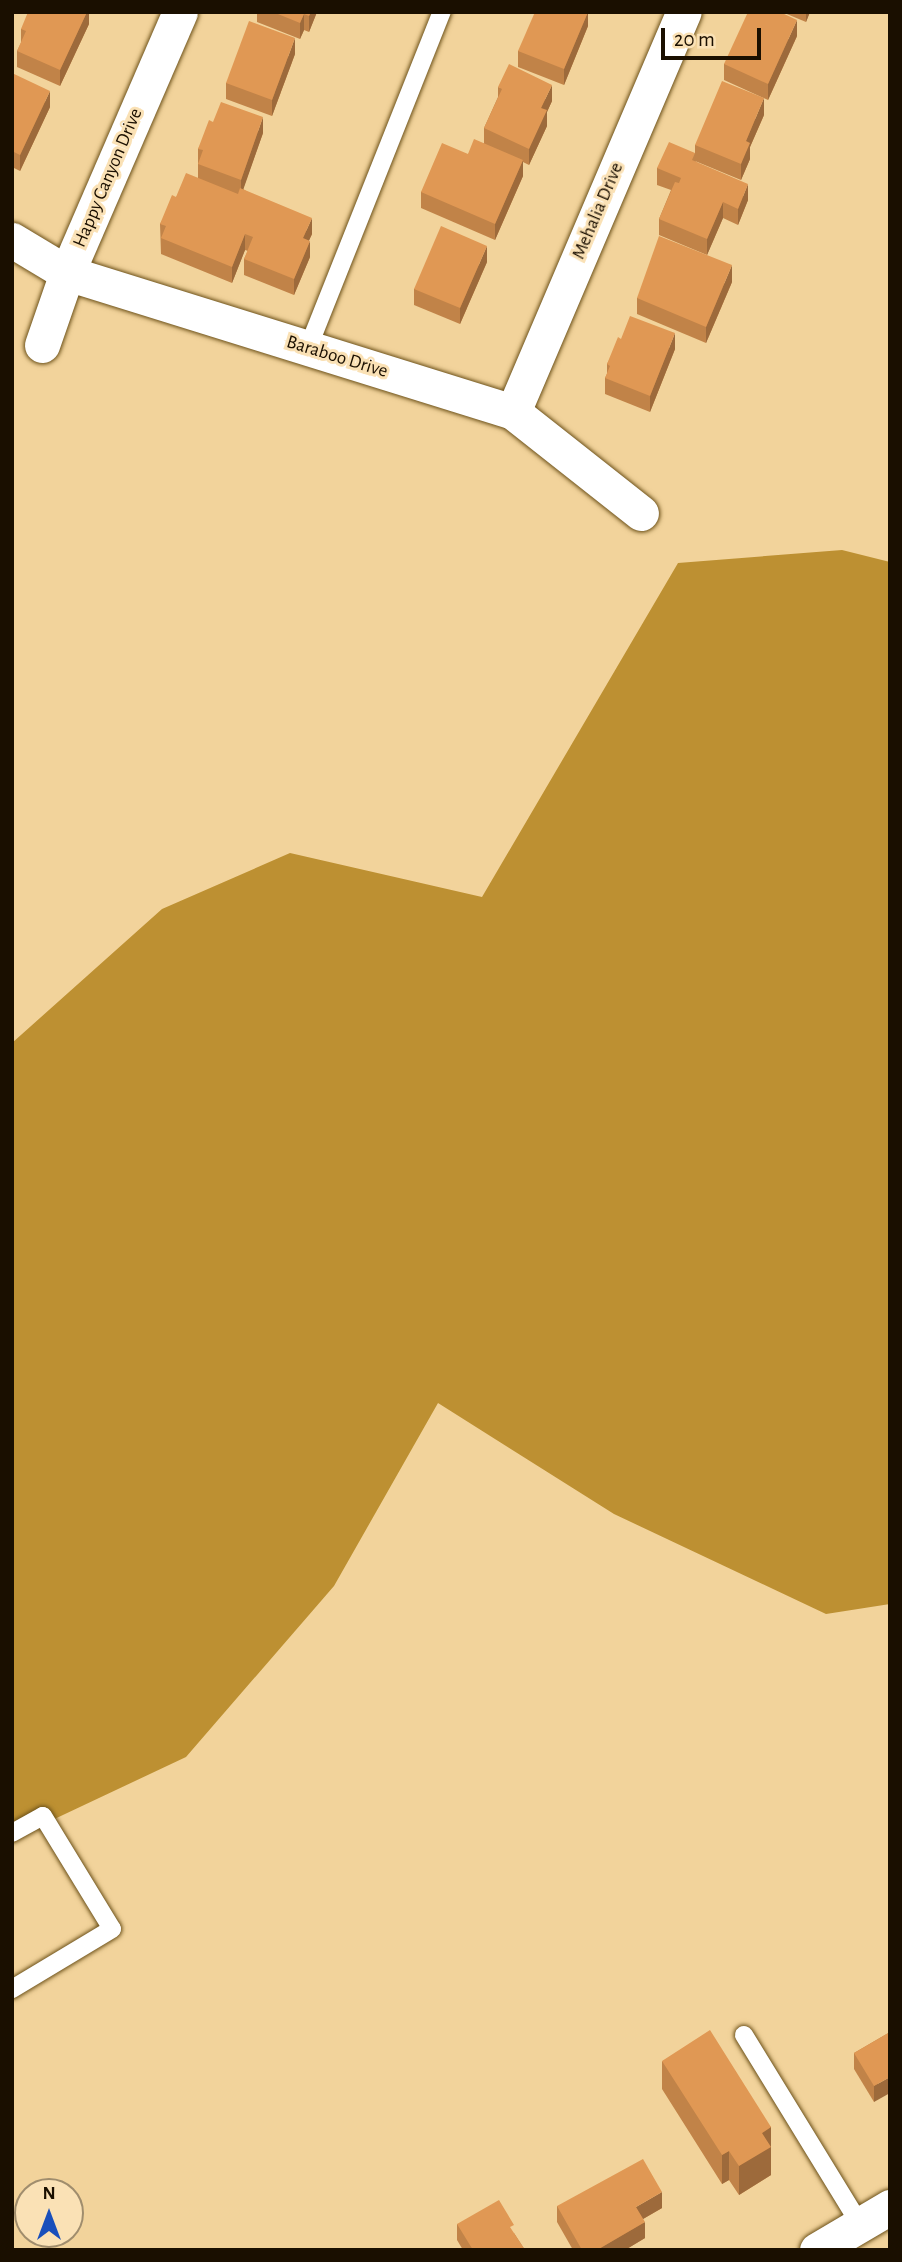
<!DOCTYPE html>
<html>
<head>
<meta charset="utf-8">
<style>
	body { margin:0 }
	#map { position:relative; width:902px; height:2262px; overflow:hidden; background:#f2d39b; font-family:"Alegreya Sans",sans-serif }
	div>[style] { position:absolute }
	[style*='--x'] { left:calc(var(--x)*1px); top:calc(var(--y)*1px); width:calc(var(--w)*1px); rotate:calc(var(--a)*1deg) }
	.forest>* { inset:0; background:#bd9032 }
	.roads { filter:drop-shadow(0 0 2px #6d521a) drop-shadow(0 0 2px #6d521a) }
	.service>* { height:18px; margin:-9px; padding:0 9px; transform-origin:9px; border-radius:9px; background:#fff }
	.minor>* { height:35px; margin:-17.5px; padding:0 17.5px; transform-origin:17.5px; border-radius:17.5px; background:#fff }
	.wall>* { inset:0; background:#c18348 }
	.shaded-wall>* { inset:0; background:#9d6a3b }
	.building>* { inset:0; background:#e09854 }
	span { translate:-50% -50%; white-space:nowrap; text-align:center; line-height:1.15; -webkit-text-stroke:6px #fae1b5; paint-order:stroke }
	.street-label { font-size:19px; color:#1a0f00 }
	.frame { position:absolute; inset:0; border:14px solid #1a0f00; pointer-events:none }
	.north { position:absolute; left:14px; top:2178px; width:70px; height:70px; box-sizing:border-box; background:#fae1b5; border:2px solid #a08d6d; border-radius:50%; rotate:0deg; font-size:19px; font-weight:700; line-height:28px; text-align:center; color:#1a0f00 }
	.north::after { content:''; display:block; margin:auto; width:24px; height:32px; background:#194fbb; clip-path:polygon(50% 0,100% 100%,50% 72%,0 100%) }
	.scale { position:absolute; left:661px; top:28px; width:100px; height:32px; box-sizing:border-box; border:4px solid #1a0f00; border-top:0; padding-left:9px; font-size:21px; line-height:24px; white-space:nowrap; color:#1a0f00; -webkit-text-stroke:5px #fae1b5; paint-order:stroke }
</style>
</head>
<body>
<div id="map">
	<div class="forest">
		<i style="clip-path:polygon(842px 550px,890px 562px,890px 1604px,826px 1614px,614px 1514px,438px 1403px,334px 1586px,186px 1757px,12px 1839px,12px 1043px,162px 909px,290px 853px,482px 897px,678px 563px)"></i>
	</div>
	<div class="roads">
		<div class="service">
			<i style="--x:308;--y:348;--w:362;--a:-68.3"></i>
			<i style="--x:12;--y:1833;--w:35;--a:-29"></i>
			<i style="--x:43;--y:1816;--w:132;--a:58.6"></i>
			<i style="--x:112;--y:1929;--w:117;--a:149"></i>
			<i style="--x:744;--y:2035;--w:222;--a:58.5"></i>
		</div>
		<div class="minor">
			<i style="--x:12;--y:240;--w:64;--a:31"></i>
			<i style="--x:67;--y:273;--w:467;--a:17.3"></i>
			<i style="--x:513;--y:412;--w:163;--a:38.3"></i>
			<i style="--x:42;--y:345;--w:76;--a:-70.9"></i>
			<i style="--x:67;--y:273;--w:284;--a:-66.6"></i>
			<i style="--x:513;--y:412;--w:435;--a:-66.9"></i>
			<i style="--x:817;--y:2250;--w:85;--a:-30.5"></i>
		</div>
	</div>
	<div class="wall">
		<i style="clip-path:polygon(89px 12px,89px 24px,60px 86px,17px 67px,17px 51px,21px 43px,21px 29px)"></i>
		<i style="clip-path:polygon(257px 12px,317px 12px,309px 32px,304px 30px,300px 39px,257px 22px)"></i>
		<i style="clip-path:polygon(588px 12px,588px 26px,564px 85px,518px 67px,518px 51px)"></i>
		<i style="clip-path:polygon(782px 12px,810px 12px,806px 22px)"></i>
		<i style="clip-path:polygon(797px 36px,768px 100px,724px 80px,724px 64px)"></i>
		<i style="clip-path:polygon(295px 54px,272px 116px,226px 99px,226px 83px)"></i>
		<i style="clip-path:polygon(12px 73px,50px 107px,20px 171px,12px 167px)"></i>
		<i style="clip-path:polygon(498px 87px,552px 101px,547px 112px,547px 126px,529px 165px,523px 162px,523px 176px,495px 240px,421px 208px,421px 192px,468px 154px,484px 143px,484px 128px,498px 97px)"></i>
		<i style="clip-path:polygon(764px 115px,750px 147px,750px 159px,741px 180px,695px 161px,748px 200px,738px 225px,723px 218px,707px 255px,659px 235px,659px 219px,671px 190px,657px 185px,657px 168px,695px 153px,695px 145px)"></i>
		<i style="clip-path:polygon(213px 122px,263px 133px,243px 189px,312px 234px,309px 240px,310px 257px,294px 295px,244px 275px,244px 259px,248px 251px,245px 250px,232px 283px,161px 254px,160px 224px,176px 197px,198px 178px,198px 149px)"></i>
		<i style="clip-path:polygon(487px 262px,460px 324px,414px 305px,414px 289px)"></i>
		<i style="clip-path:polygon(732px 282px,706px 343px,637px 314px,637px 298px)"></i>
		<i style="clip-path:polygon(621px 339px,675px 349px,650px 412px,605px 394px,605px 378px,607px 374px,607px 364px)"></i>
		<i style="clip-path:polygon(890px 2032px,874px 2102px,854px 2069px,854px 2053px)"></i>
		<i style="clip-path:polygon(662px 2061px,771px 2127px,771px 2175px,739px 2195px,729px 2180px,722px 2184px,662px 2089px)"></i>
		<i style="clip-path:polygon(557px 2206px,662px 2208px,643px 2219px,645px 2238px,625px 2250px,573px 2250px,557px 2222px)"></i>
		<i style="clip-path:polygon(457px 2224px,514px 2233px,525px 2250px,463px 2250px,457px 2240px)"></i>
	</div>
	<div class="shaded-wall">
		<i style="clip-path:polygon(87px 12px,89px 12px,89px 24px,60px 86px,60px 70px)"></i>
		<i style="clip-path:polygon(311px 12px,317px 12px,309px 32px,309px 16px)"></i>
		<i style="clip-path:polygon(588px 12px,588px 26px,564px 85px,564px 69px)"></i>
		<i style="clip-path:polygon(806px 12px,810px 12px,806px 22px)"></i>
		<i style="clip-path:polygon(304px 14px,304px 30px,300px 39px,300px 23px)"></i>
		<i style="clip-path:polygon(797px 20px,797px 36px,768px 100px,768px 84px)"></i>
		<i style="clip-path:polygon(295px 38px,295px 54px,272px 116px,272px 100px)"></i>
		<i style="clip-path:polygon(552px 85px,552px 101px,547px 112px,547px 126px,529px 165px,529px 149px,541px 108px)"></i>
		<i style="clip-path:polygon(50px 91px,50px 107px,20px 171px,20px 155px)"></i>
		<i style="clip-path:polygon(764px 98px,764px 115px,750px 147px,750px 159px,741px 180px,741px 164px,746px 141px)"></i>
		<i style="clip-path:polygon(263px 117px,263px 133px,241px 196px,241px 180px)"></i>
		<i style="clip-path:polygon(523px 160px,523px 176px,495px 240px,495px 224px)"></i>
		<i style="clip-path:polygon(748px 184px,748px 200px,738px 225px,738px 209px)"></i>
		<i style="clip-path:polygon(723px 202px,723px 218px,707px 255px,707px 239px)"></i>
		<i style="clip-path:polygon(312px 218px,312px 234px,303px 254px,303px 238px)"></i>
		<i style="clip-path:polygon(245px 234px,245px 250px,232px 283px,232px 267px)"></i>
		<i style="clip-path:polygon(310px 241px,310px 257px,294px 295px,294px 279px)"></i>
		<i style="clip-path:polygon(487px 246px,487px 262px,460px 324px,460px 308px)"></i>
		<i style="clip-path:polygon(732px 265px,732px 282px,706px 343px,706px 327px)"></i>
		<i style="clip-path:polygon(675px 333px,675px 349px,650px 412px,650px 396px)"></i>
		<i style="clip-path:polygon(890px 2077px,890px 2093px,874px 2102px,874px 2086px)"></i>
		<i style="clip-path:polygon(771px 2127px,771px 2175px,739px 2195px,739px 2166px,762px 2133px)"></i>
		<i style="clip-path:polygon(729px 2151px,729px 2180px,722px 2184px,722px 2155px)"></i>
		<i style="clip-path:polygon(662px 2192px,662px 2208px,636px 2223px,636px 2207px)"></i>
		<i style="clip-path:polygon(645px 2222px,645px 2238px,625px 2250px,597px 2250px)"></i>
	</div>
	<div class="building">
		<i style="clip-path:polygon(28px 12px,87px 12px,60px 70px,17px 51px,26px 31px,21px 29px)"></i>
		<i style="clip-path:polygon(273px 12px,311px 12px,309px 16px,304px 14px,300px 23px)"></i>
		<i style="clip-path:polygon(535px 12px,588px 12px,564px 69px,518px 51px)"></i>
		<i style="clip-path:polygon(748px 12px,780px 12px,797px 20px,768px 84px,724px 64px)"></i>
		<i style="clip-path:polygon(249px 21px,295px 38px,272px 100px,226px 83px)"></i>
		<i style="clip-path:polygon(509px 64px,552px 85px,541px 108px,547px 110px,529px 149px,484px 128px,502px 89px,498px 87px)"></i>
		<i style="clip-path:polygon(12px 73px,50px 91px,20px 155px,12px 151px)"></i>
		<i style="clip-path:polygon(722px 81px,764px 98px,746px 141px,750px 143px,741px 164px,695px 145px)"></i>
		<i style="clip-path:polygon(221px 102px,263px 117px,241px 180px,198px 164px,203px 150px,198px 149px,209px 120px,213px 122px)"></i>
		<i style="clip-path:polygon(474px 139px,523px 160px,495px 224px,421px 192px,442px 143px,468px 154px)"></i>
		<i style="clip-path:polygon(669px 142px,695px 153px,692px 160px,748px 184px,738px 209px,723px 202px,707px 239px,659px 219px,675px 182px,679px 183px,681px 178px,657px 168px)"></i>
		<i style="clip-path:polygon(186px 173px,238px 194px,240px 188px,312px 218px,303px 238px,310px 241px,294px 279px,244px 259px,253px 237px,245px 234px,232px 267px,161px 238px,166px 226px,160px 224px,172px 195px,176px 197px)"></i>
		<i style="clip-path:polygon(441px 226px,487px 246px,460px 308px,414px 289px)"></i>
		<i style="clip-path:polygon(659px 236px,732px 265px,706px 327px,637px 298px)"></i>
		<i style="clip-path:polygon(630px 316px,675px 333px,650px 396px,605px 378px,610px 366px,607px 364px,618px 337px,621px 339px)"></i>
		<i style="clip-path:polygon(710px 2030px,771px 2127px,762px 2133px,771px 2147px,739px 2166px,729px 2151px,722px 2155px,662px 2061px)"></i>
		<i style="clip-path:polygon(890px 2032px,890px 2077px,874px 2086px,854px 2053px)"></i>
		<i style="clip-path:polygon(643px 2159px,662px 2192px,636px 2207px,645px 2222px,597px 2250px,582px 2250px,557px 2206px)"></i>
		<i style="clip-path:polygon(499px 2200px,514px 2225px,510px 2227px,525px 2250px,473px 2250px,457px 2224px)"></i>
	</div>
	<div class="street-label">
		<span style="left:108px;top:178px;rotate:-67deg">Happy Canyon Drive</span>
		<span style="left:598px;top:211px;rotate:-67deg">Mehalia Drive</span>
		<span style="left:337px;top:357px;rotate:17deg">Baraboo Drive</span>
	</div>
	<div class="frame"></div>
	<div class="north">N</div>
	<div class="scale">20 m</div>
</div>
</body>
</html>
